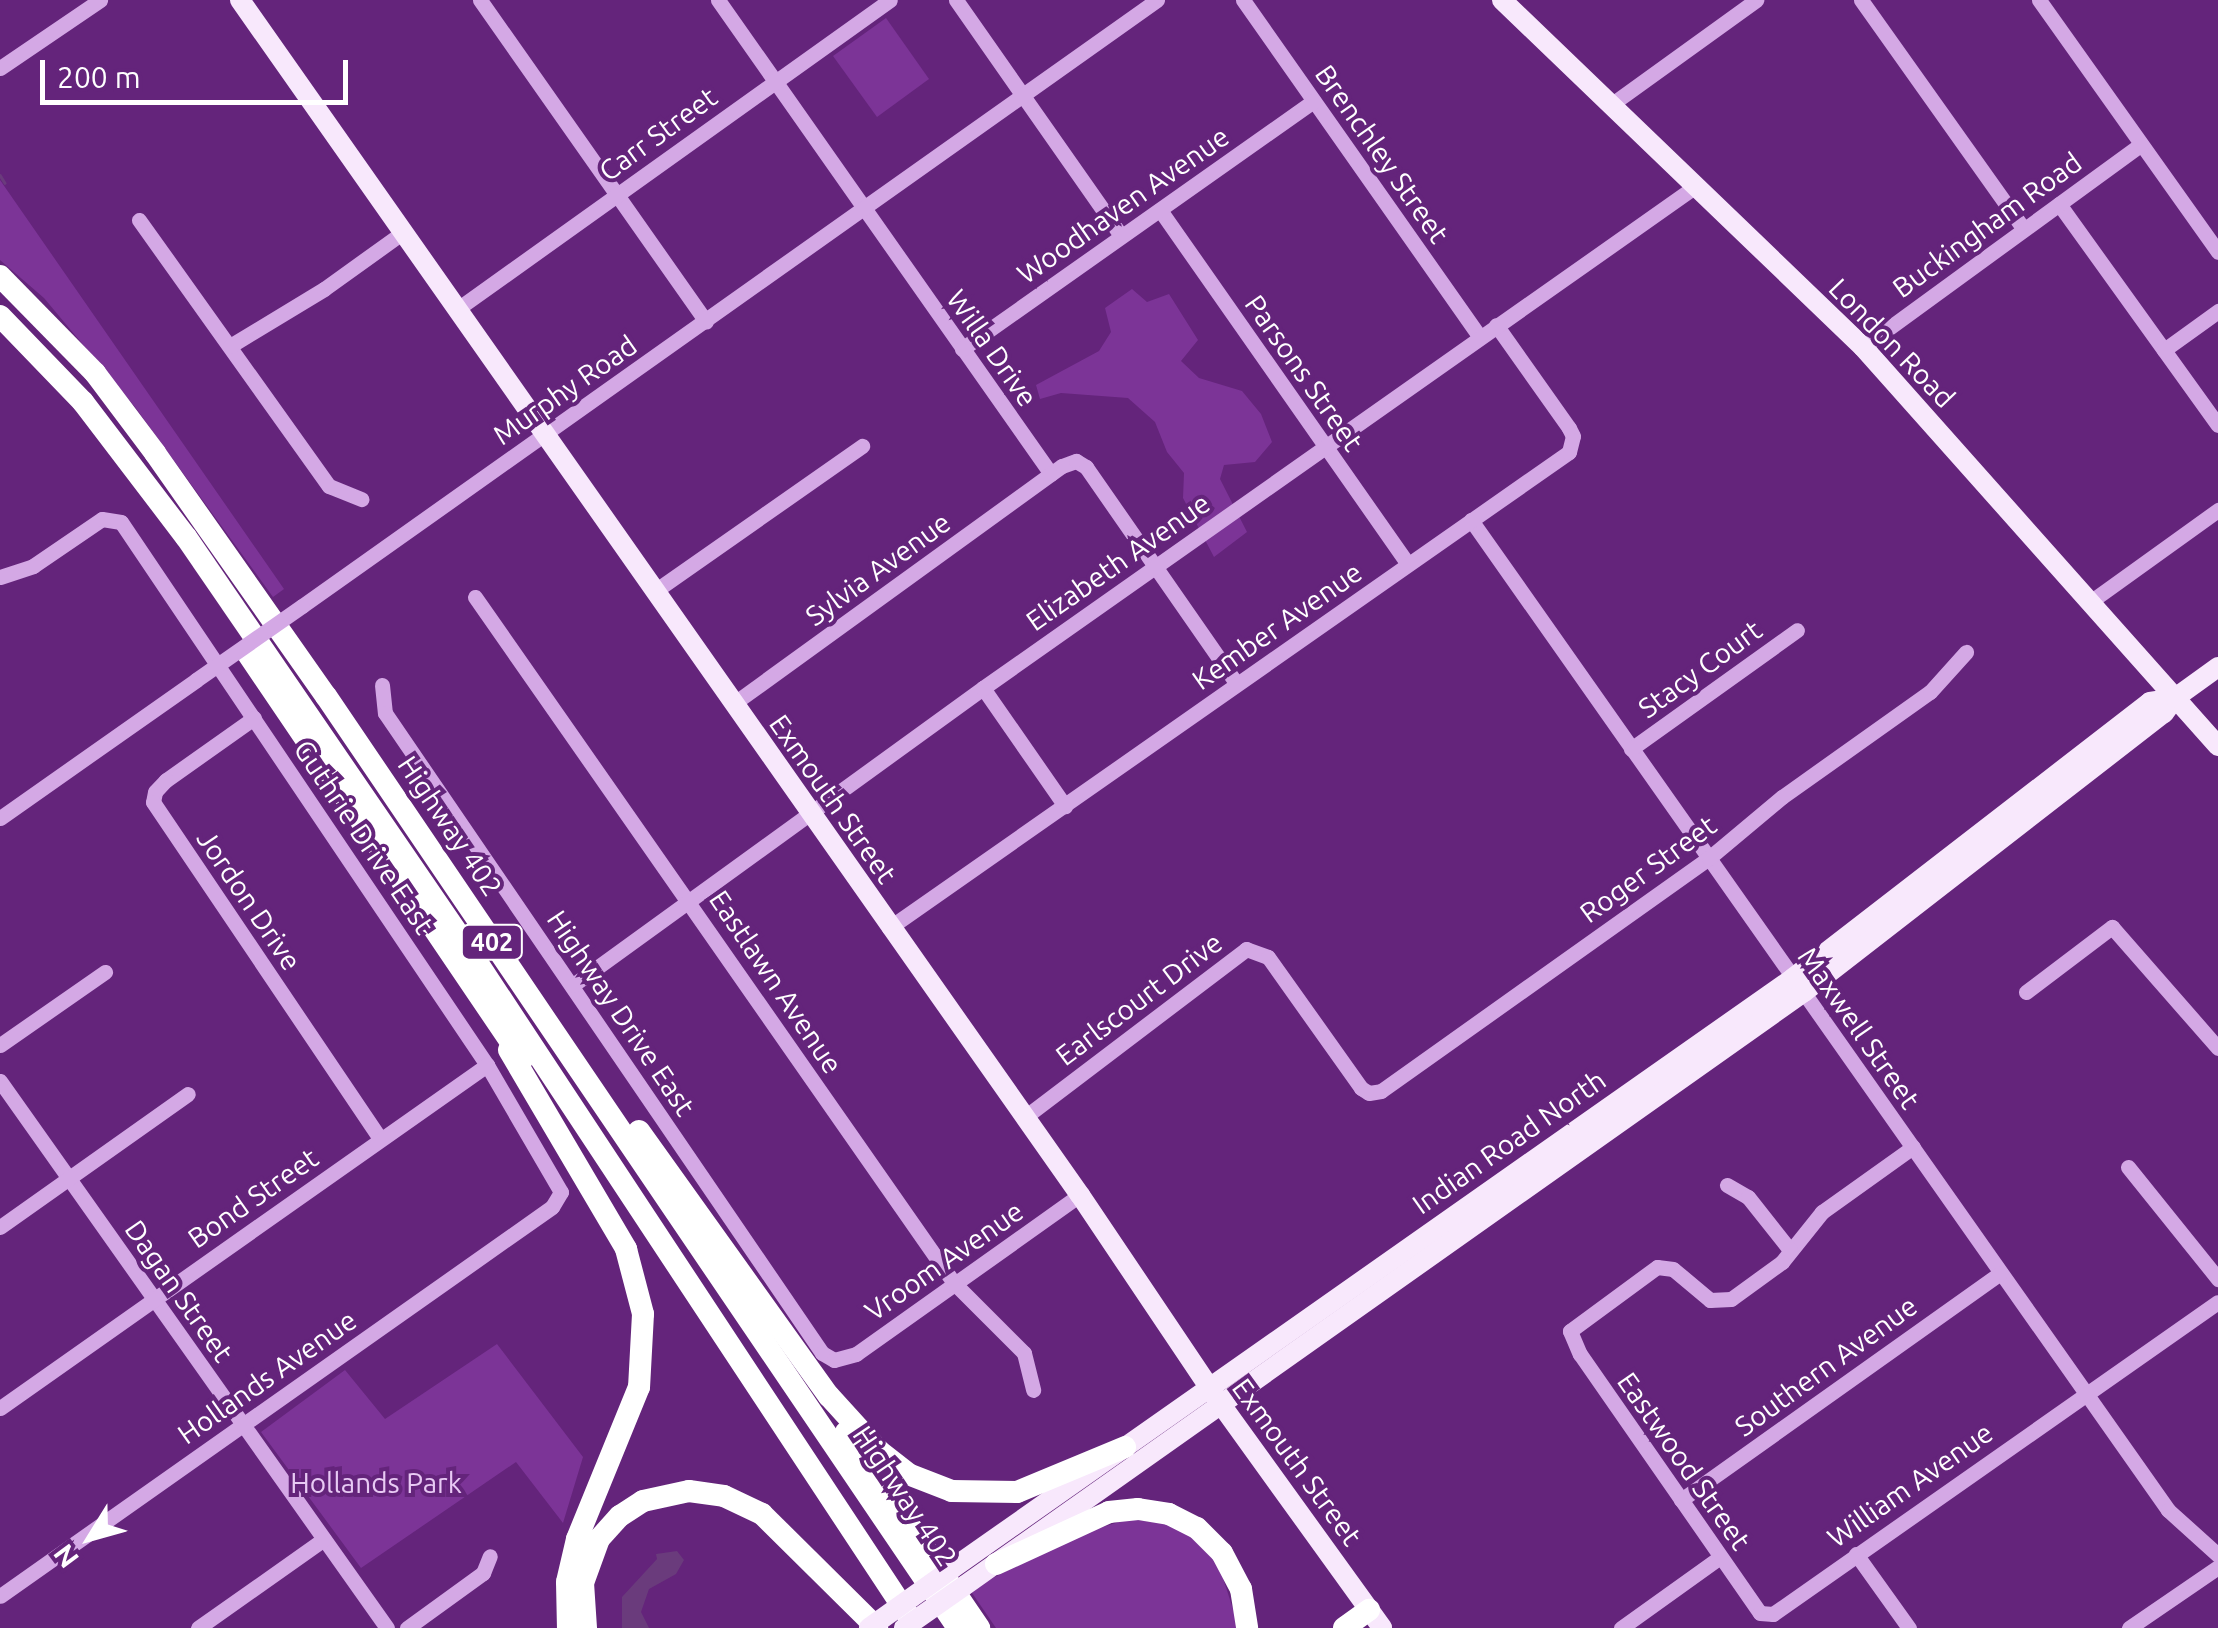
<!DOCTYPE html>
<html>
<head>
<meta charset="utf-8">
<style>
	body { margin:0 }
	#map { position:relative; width:2218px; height:1628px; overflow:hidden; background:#64247b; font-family:Ubuntu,sans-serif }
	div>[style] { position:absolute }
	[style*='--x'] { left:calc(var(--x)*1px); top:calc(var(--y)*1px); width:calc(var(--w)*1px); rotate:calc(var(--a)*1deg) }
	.green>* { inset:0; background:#7c3497 }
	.water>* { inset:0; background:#6a3b7c }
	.stream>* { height:2.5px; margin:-1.25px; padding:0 1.25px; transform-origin:1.25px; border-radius:1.25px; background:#6a3b7c }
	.minor>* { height:15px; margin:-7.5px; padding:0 7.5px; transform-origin:7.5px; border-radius:7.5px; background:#d4a8e5 }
	.major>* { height:20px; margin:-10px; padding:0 10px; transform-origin:10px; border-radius:10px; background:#f8e8fc }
	.highway>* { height:22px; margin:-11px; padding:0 11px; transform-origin:11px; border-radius:11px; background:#fff }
	.minor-bridge>* { height:15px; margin:-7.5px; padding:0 7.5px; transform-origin:7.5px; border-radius:7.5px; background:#d4a8e5 }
	.major-bridge>* { height:20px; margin:-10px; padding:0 10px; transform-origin:10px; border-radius:10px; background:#f8e8fc }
	span { translate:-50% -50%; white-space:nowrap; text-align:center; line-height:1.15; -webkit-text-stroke:8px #64247b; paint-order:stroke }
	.shield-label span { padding:2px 8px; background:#64247b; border:2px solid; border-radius:8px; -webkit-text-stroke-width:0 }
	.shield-label { font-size:25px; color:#fff; font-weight:700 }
	.street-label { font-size:28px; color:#fff }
	.park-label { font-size:28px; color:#e8caf4 }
	.north { position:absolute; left:40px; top:1488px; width:100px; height:100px; -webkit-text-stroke:8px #64247b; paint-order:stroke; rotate:233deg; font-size:28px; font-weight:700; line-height:40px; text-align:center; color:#fff }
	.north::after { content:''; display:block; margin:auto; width:35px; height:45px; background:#fff; clip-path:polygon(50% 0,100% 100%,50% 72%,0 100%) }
	.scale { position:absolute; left:40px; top:60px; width:308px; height:45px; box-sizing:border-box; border:5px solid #fff; border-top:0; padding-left:12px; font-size:30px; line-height:35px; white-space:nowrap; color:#fff; -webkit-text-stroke:8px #64247b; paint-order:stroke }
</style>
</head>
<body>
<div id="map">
	<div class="green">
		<i style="clip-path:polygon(886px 18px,929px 79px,877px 117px,833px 56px)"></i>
		<i style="clip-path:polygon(0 180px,284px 589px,273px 597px,135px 407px,44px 298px,0 260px)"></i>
		<i style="clip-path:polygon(1132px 289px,1147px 302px,1169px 294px,1198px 340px,1181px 361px,1199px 378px,1242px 391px,1261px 414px,1272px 442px,1255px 462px,1224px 465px,1220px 479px,1247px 532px,1214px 557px,1183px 498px,1184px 473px,1167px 452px,1155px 422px,1128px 398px,1061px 393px,1040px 399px,1036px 385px,1099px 351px,1111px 332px,1105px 308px)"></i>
		<i style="clip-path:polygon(497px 1344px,583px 1457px,563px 1523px,516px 1462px,361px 1568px,261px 1432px,345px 1370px,385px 1419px)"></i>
		<i style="clip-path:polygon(1129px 1519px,1175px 1525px,1216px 1556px,1239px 1628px,996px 1628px,970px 1590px,1076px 1535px)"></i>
	</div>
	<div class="water">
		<i style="clip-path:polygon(677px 1551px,684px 1560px,676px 1574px,649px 1589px,641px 1612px,649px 1628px,622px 1628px,622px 1597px,657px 1559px,656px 1554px)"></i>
	</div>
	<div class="stream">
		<i style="--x:0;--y:175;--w:9;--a:58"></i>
	</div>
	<div class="minor">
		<i style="--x:480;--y:0;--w:393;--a:54.9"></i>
		<i style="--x:718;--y:0;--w:579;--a:54.91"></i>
		<i style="--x:956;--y:0;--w:288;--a:55"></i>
		<i style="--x:1243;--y:0;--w:412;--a:54.9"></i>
		<i style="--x:1861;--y:0;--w:281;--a:54.6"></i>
		<i style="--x:2039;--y:0;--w:309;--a:54.6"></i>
		<i style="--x:0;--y:68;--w:121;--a:-34.2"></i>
		<i style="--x:1612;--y:104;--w:178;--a:-35.8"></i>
		<i style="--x:2059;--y:204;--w:272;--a:54.3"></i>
		<i style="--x:1160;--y:210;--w:432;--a:55"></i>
		<i style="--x:139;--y:220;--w:327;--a:54.5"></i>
		<i style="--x:329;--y:486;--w:35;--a:22"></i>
		<i style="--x:456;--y:310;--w:533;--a:-35.54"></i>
		<i style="--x:230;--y:346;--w:110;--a:-31.2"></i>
		<i style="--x:324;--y:289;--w:96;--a:-35.7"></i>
		<i style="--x:1863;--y:347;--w:344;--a:-36.1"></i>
		<i style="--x:962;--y:349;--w:430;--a:-35.2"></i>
		<i style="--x:2164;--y:350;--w:67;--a:-35.8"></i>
		<i style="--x:1471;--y:520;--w:1211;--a:54.85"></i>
		<i style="--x:2168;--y:1510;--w:67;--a:42"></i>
		<i style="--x:0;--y:577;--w:35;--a:-18"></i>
		<i style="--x:33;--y:566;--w:83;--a:-34.3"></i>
		<i style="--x:102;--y:519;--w:19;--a:9"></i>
		<i style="--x:121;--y:522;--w:655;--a:56.02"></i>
		<i style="--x:487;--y:1065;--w:147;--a:59.8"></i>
		<i style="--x:561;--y:1192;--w:17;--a:121"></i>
		<i style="--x:552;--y:1207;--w:675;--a:144.83"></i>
		<i style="--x:655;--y:591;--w:253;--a:-35"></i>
		<i style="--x:475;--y:597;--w:837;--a:55.08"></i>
		<i style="--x:954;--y:1283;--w:99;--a:45"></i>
		<i style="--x:1024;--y:1353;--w:38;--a:76"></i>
		<i style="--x:2090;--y:602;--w:158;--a:-35.7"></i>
		<i style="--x:302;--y:606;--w:1048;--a:-35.33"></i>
		<i style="--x:382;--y:685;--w:28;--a:84"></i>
		<i style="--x:385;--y:713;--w:775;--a:55.67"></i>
		<i style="--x:822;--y:1353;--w:14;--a:30"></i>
		<i style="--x:834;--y:1360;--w:23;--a:-15"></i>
		<i style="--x:856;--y:1354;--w:275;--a:-35.4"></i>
		<i style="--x:983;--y:688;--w:144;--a:55.2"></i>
		<i style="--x:733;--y:704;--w:406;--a:-35.9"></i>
		<i style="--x:1062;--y:466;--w:15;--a:-20"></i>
		<i style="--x:1076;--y:461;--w:12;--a:31"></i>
		<i style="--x:1086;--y:467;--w:264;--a:55.2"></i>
		<i style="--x:254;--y:718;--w:108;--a:144.8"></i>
		<i style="--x:166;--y:780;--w:16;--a:133"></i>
		<i style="--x:155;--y:792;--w:10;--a:101"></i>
		<i style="--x:153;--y:802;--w:405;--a:56"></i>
		<i style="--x:1631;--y:749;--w:204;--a:-35.6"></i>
		<i style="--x:0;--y:818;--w:240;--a:-35.1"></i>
		<i style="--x:889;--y:928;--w:830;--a:-34.99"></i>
		<i style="--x:1569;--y:452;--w:16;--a:-76"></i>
		<i style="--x:1573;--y:436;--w:9;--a:-117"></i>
		<i style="--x:1569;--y:428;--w:126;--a:-125.3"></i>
		<i style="--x:573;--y:985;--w:506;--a:-35.92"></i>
		<i style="--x:983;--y:688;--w:872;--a:-35.15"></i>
		<i style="--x:2026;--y:992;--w:108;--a:-37.1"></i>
		<i style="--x:2112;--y:927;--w:161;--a:48.8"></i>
		<i style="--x:0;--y:1045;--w:128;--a:-34.8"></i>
		<i style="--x:0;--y:1081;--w:670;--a:54.72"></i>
		<i style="--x:1025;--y:1117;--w:278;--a:-37.2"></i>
		<i style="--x:1246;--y:949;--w:23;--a:20"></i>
		<i style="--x:1268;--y:957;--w:161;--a:54.6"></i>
		<i style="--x:1361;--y:1088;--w:9;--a:32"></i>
		<i style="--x:1369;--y:1093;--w:12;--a:-9"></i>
		<i style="--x:1381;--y:1091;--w:402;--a:-35.4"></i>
		<i style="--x:1709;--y:858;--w:95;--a:-39.9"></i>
		<i style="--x:1782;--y:797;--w:181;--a:-35.4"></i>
		<i style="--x:1930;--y:692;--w:54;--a:-48"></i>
		<i style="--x:1913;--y:1147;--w:112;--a:144.5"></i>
		<i style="--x:1822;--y:1212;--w:64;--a:128.7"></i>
		<i style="--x:1782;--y:1262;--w:63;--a:144"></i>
		<i style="--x:1731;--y:1299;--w:21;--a:177"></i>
		<i style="--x:1710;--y:1300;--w:48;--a:-140"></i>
		<i style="--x:1673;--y:1269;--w:16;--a:-173"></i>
		<i style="--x:1657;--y:1267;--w:108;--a:143.7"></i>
		<i style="--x:1570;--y:1331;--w:25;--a:67"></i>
		<i style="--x:1580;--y:1354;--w:315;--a:55.2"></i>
		<i style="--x:1760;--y:1613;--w:13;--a:4"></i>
		<i style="--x:1773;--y:1614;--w:543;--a:-35.04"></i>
		<i style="--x:2128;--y:1167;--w:144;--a:51.2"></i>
		<i style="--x:1727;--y:1185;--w:24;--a:30"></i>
		<i style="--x:1748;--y:1197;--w:68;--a:51.6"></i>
		<i style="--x:0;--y:1227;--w:230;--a:-35.3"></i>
		<i style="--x:0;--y:1408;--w:596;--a:-35.16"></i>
		<i style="--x:1681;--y:1500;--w:392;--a:-35.4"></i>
		<i style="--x:1856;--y:1554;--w:91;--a:54.4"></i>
		<i style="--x:198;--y:1628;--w:154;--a:-35.2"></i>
		<i style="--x:407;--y:1628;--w:94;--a:-35.9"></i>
		<i style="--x:483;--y:1573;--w:18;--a:-68"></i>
		<i style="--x:1621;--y:1628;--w:122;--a:-35.6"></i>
		<i style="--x:2129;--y:1628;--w:108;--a:-34.4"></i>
	</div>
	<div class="major">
		<i style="--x:240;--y:0;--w:1461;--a:54.9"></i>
		<i style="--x:1080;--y:1195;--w:251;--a:56.1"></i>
		<i style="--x:1220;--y:1403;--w:277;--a:54.2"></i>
		<i style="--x:1502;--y:0;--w:501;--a:43.87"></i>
		<i style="--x:1863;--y:347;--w:534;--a:48.34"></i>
		<i style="--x:953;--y:1568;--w:1026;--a:-35.08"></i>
		<i style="--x:1793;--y:978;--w:451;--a:-37.7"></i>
		<i style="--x:2150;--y:702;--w:25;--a:-9"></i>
		<i style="--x:964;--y:1586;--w:1029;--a:-35.27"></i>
		<i style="--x:1804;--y:992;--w:455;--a:-37.8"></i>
		<i style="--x:2164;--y:713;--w:19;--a:-54"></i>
		<i style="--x:2175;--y:698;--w:53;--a:-35.8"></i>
	</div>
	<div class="highway">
		<i style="--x:0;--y:276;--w:136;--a:45.6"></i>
		<i style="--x:95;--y:373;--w:100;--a:53.1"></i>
		<i style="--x:155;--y:453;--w:297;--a:54.9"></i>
		<i style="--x:326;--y:696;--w:1126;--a:55.86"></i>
		<i style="--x:0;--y:316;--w:120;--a:46"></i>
		<i style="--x:83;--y:402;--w:170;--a:52.7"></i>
		<i style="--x:186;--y:537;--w:501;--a:55.58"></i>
		<i style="--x:469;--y:950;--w:804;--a:56.57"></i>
		<i style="--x:246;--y:651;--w:493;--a:55.9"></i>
		<i style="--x:509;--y:1050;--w:231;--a:59.5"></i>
		<i style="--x:626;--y:1249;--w:67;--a:75.3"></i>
		<i style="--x:643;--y:1314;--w:73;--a:93.1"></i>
		<i style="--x:639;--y:1387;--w:164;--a:112.2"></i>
		<i style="--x:577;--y:1539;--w:44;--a:103.1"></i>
		<i style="--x:567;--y:1582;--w:46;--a:88.8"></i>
		<i style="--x:639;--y:1131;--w:326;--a:54.4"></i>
		<i style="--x:829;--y:1396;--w:74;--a:47.7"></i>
		<i style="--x:879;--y:1451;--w:37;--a:38"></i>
		<i style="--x:908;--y:1474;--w:47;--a:21.1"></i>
		<i style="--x:952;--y:1491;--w:65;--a:0.9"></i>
		<i style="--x:1017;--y:1492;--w:117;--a:-22.6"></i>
		<i style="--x:846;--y:1432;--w:237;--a:55.8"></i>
		<i style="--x:996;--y:1564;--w:124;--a:-24.7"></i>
		<i style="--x:1109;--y:1512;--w:29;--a:-6"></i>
		<i style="--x:1138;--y:1509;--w:31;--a:9"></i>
		<i style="--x:1169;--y:1514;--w:31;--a:27"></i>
		<i style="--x:1197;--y:1528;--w:35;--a:45"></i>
		<i style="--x:1222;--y:1553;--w:41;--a:62.2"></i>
		<i style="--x:1241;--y:1589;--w:39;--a:81"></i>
		<i style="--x:586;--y:1628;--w:45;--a:-93.8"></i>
		<i style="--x:583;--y:1583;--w:47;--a:-70"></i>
		<i style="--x:599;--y:1539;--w:31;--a:-48"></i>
		<i style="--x:620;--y:1516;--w:27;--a:-33"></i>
		<i style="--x:643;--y:1501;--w:47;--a:-12.3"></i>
		<i style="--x:689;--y:1491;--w:35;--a:8"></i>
		<i style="--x:724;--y:1496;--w:42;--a:25.3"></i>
		<i style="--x:762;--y:1514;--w:162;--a:44.7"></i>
		<i style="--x:1344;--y:1628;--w:31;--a:-36"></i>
	</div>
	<div class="minor-bridge">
		<i style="--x:196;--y:680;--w:129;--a:-34.9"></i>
	</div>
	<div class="major-bridge">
		<i style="--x:869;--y:1628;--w:103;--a:-35.5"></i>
		<i style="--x:904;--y:1628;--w:73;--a:-35"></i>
	</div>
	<div class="shield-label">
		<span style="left:492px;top:942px">402</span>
	</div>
	<div class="street-label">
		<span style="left:658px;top:134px;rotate:-36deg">Carr Street</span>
		<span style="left:1382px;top:154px;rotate:55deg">Brenchley Street</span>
		<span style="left:1123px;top:205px;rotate:-35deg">Woodhaven Avenue</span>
		<span style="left:1987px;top:225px;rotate:-36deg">Buckingham Road</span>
		<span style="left:1892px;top:343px;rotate:46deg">London Road</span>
		<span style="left:992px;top:348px;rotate:55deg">Willa Drive</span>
		<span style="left:1304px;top:373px;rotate:55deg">Parsons Street</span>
		<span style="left:565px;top:390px;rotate:-35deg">Murphy Road</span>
		<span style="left:1118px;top:562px;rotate:-35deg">Elizabeth Avenue</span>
		<span style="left:878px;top:569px;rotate:-36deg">Sylvia Avenue</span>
		<span style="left:1277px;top:626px;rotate:-35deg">Kember Avenue</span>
		<span style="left:1700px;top:669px;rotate:-36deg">Stacy Court</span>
		<span style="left:833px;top:799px;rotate:55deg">Exmouth Street</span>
		<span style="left:450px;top:826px;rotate:56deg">Highway 402</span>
		<span style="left:364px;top:837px;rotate:56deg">Guthrie Drive East</span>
		<span style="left:1648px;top:869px;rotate:-36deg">Roger Street</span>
		<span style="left:249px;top:900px;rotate:56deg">Jordon Drive</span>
		<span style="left:776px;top:982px;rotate:56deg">Eastlawn Avenue</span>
		<span style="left:1139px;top:999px;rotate:-37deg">Earlscourt Drive</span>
		<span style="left:621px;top:1013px;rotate:56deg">Highway Drive East</span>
		<span style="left:1859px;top:1028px;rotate:55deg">Maxwell Street</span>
		<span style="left:1509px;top:1142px;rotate:-35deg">Indian Road North</span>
		<span style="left:253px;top:1198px;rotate:-35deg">Bond Street</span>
		<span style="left:944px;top:1261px;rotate:-35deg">Vroom Avenue</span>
		<span style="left:179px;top:1291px;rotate:55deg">Dagan Street</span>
		<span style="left:1826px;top:1366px;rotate:-36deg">Southern Avenue</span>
		<span style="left:267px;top:1377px;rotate:-35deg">Hollands Avenue</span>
		<span style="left:1684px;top:1461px;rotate:55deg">Eastwood Street</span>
		<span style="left:1297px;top:1462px;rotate:54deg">Exmouth Street</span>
		<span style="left:1910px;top:1485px;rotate:-35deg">William Avenue</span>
		<span style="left:905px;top:1496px;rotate:56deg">Highway 402</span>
	</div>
	<div class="park-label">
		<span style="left:376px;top:1483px">Hollands Park</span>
	</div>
	<div class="north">N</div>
	<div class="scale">200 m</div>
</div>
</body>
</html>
